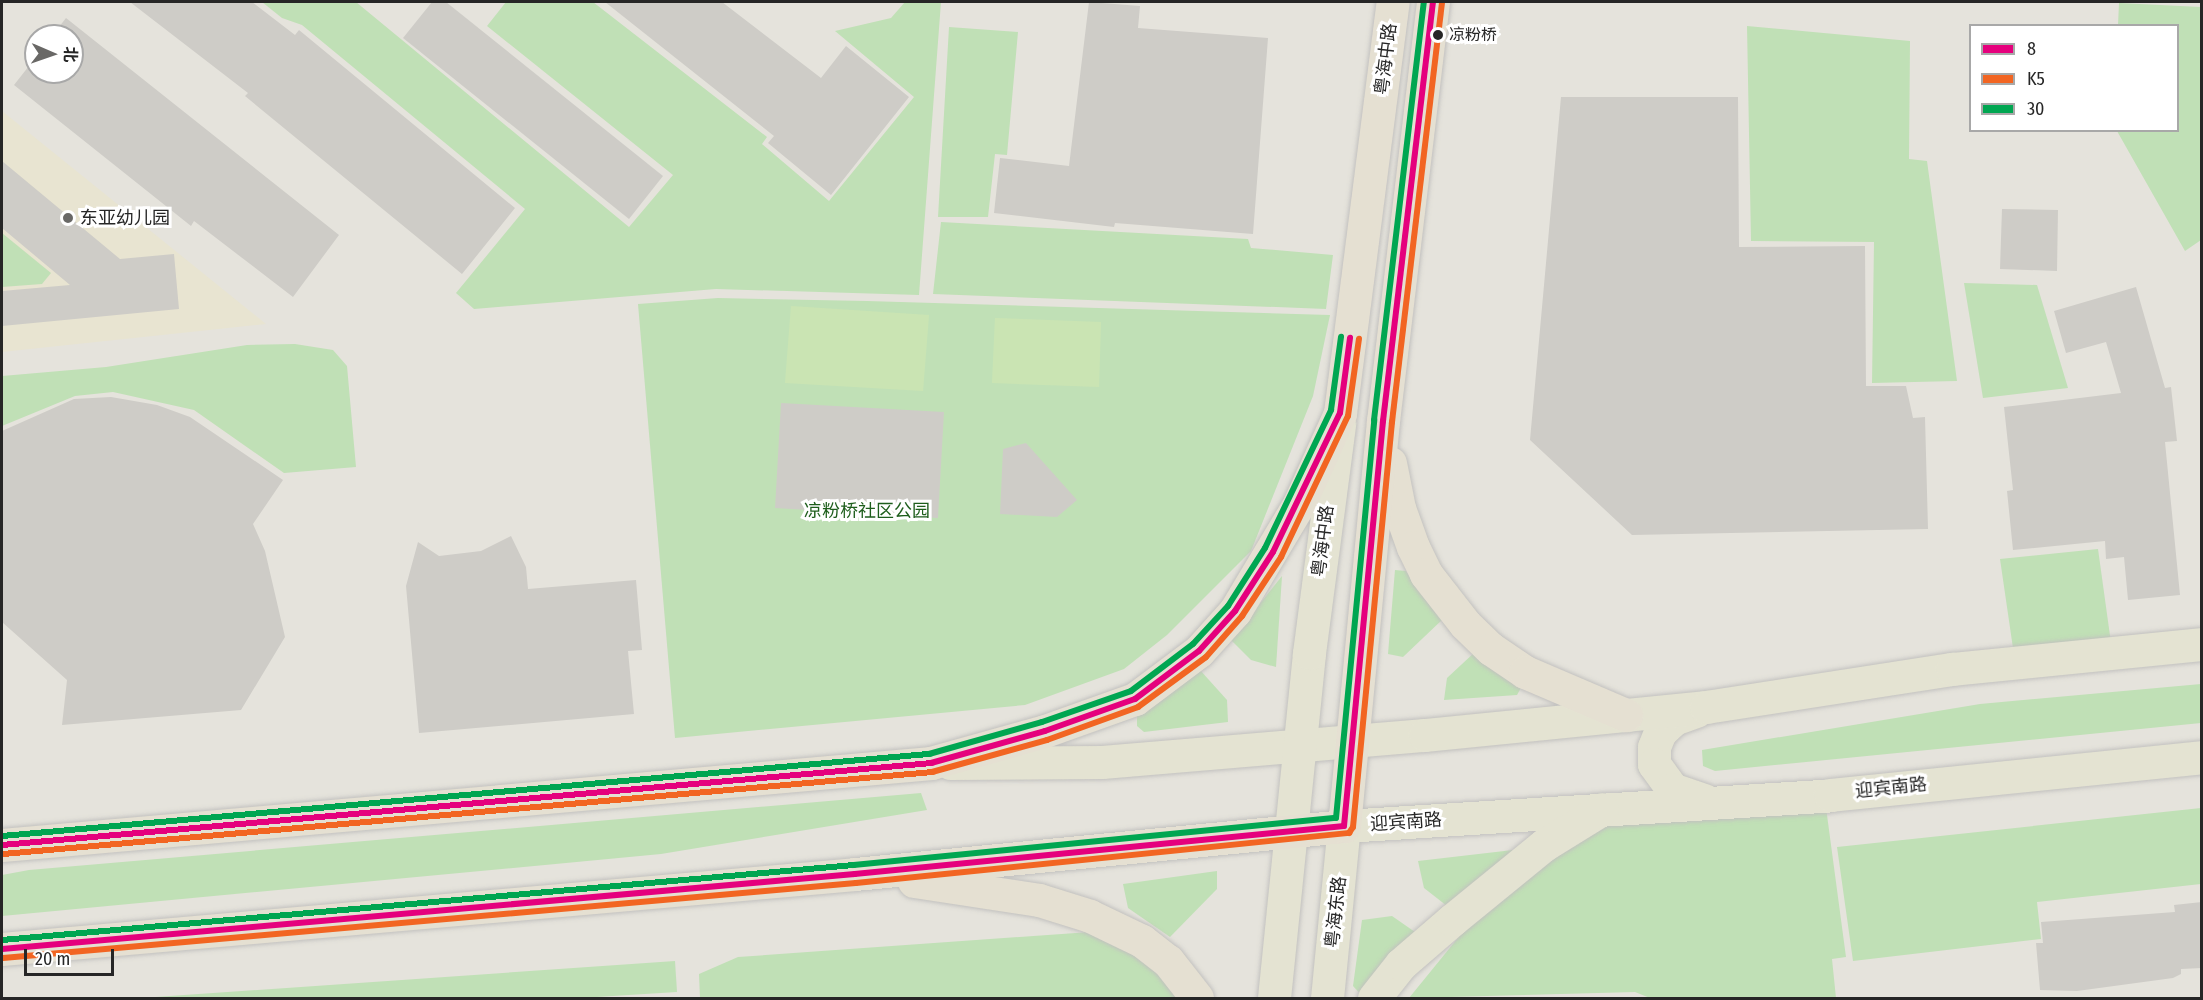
<!DOCTYPE html>
<html>
<head>
<meta charset="utf-8">
<style>
	body { margin:0 }
	#map { position:relative; width:2203px; height:1000px; overflow:hidden; background:#e5e3dc; font-family:"Fira Sans Condensed","Noto Sans SC",sans-serif }
	div>[style] { position:absolute }
	[style*='--x'] { left:calc(var(--x)*1px); top:calc(var(--y)*1px); width:calc(var(--w)*1px); rotate:calc(var(--a)*1deg) }
	.education>* { inset:0; background:#e8e4d1 }
	.green>* { inset:0; background:#c0e0b6 }
	.pitch>* { inset:0; background:#cae4b3 }
	.building>* { inset:0; background:#ceccc7 }
	.roads { filter:drop-shadow(0 0 2px #c2c1bf) drop-shadow(0 0 2px #c2c1bf) }
	.primary>* { height:33px; margin:-16.5px; padding:0 16.5px; transform-origin:16.5px; border-radius:16.5px; background:#e4e3d2 }
	.trunk>* { height:33px; margin:-16.5px; padding:0 16.5px; transform-origin:16.5px; border-radius:16.5px; background:#e5e0d2 }
	.bus-1>* { height:6px; margin:-3px; padding:0 3px; transform-origin:3px; border-radius:3px; background:#e5007d }
	.bus-2>* { height:6px; margin:-3px; padding:0 3px; transform-origin:3px; border-radius:3px; background:#f26522 }
	.bus-3>* { height:6px; margin:-3px; padding:0 3px; transform-origin:3px; border-radius:3px; background:#00a651 }
	.dots>* { width:16px; height:16px; translate:-50% -50%; box-sizing:border-box; border:3px solid #fff; border-radius:50% }
	span { translate:-50% -50%; white-space:nowrap; text-align:center; line-height:1.15; -webkit-text-stroke:6px #fff; paint-order:stroke }
	.bus-label { font-size:16px; color:#262626 }
	.left { translate:0 -50%; text-align:left }
	.street-label { font-size:18px; color:#262626 }
	.poi-label { font-size:18px; color:#262626 }
	.park-label { font-size:18px; color:#1e5e1c }
	.frame { position:absolute; inset:0; border:3px solid #262626; pointer-events:none }
	.legend { position:absolute; left:1969px; top:24px; width:210px; height:108px; box-sizing:border-box; background:#fff; border:2px solid #a8a8a8; margin:0; padding:8px 10px; list-style:none; font-size:18px; color:#262626 }
	.legend li { display:flex; align-items:center; gap:12px; height:30px }
	.legend b { width:30px; border:2px solid #a8a8a8 }
	.north { position:absolute; left:24px; top:24px; width:60px; height:60px; box-sizing:border-box; background:#fff; border:2px solid #a8a8a8; border-radius:50%; rotate:92deg; font-size:16px; font-weight:700; line-height:24px; text-align:center; color:#262626 }
	.north::after { content:''; display:block; margin:auto; width:21px; height:27px; background:#696866; clip-path:polygon(50% 0,100% 100%,50% 72%,0 100%) }
	.scale { position:absolute; left:24px; top:949px; width:90px; height:27px; box-sizing:border-box; border:3px solid #262626; border-top:0; padding-left:8px; font-size:18px; line-height:21px; white-space:nowrap; color:#262626; -webkit-text-stroke:4px #fff; paint-order:stroke }
</style>
</head>
<body>
<div id="map">
	<div class="education">
		<i style="clip-path:polygon(2px 111px,266px 324px,2px 352px)"></i>
	</div>
	<div class="green">
		<i style="clip-path:polygon(262px 2px,356px 2px,629px 227px,673px 175px,487px 26px,506px 2px,593px 2px,767px 137px,762px 144px,829px 201px,914px 97px,835px 31px,891px 18px,905px 2px,941px 2px,919px 295px,716px 289px,474px 309px,456px 293px,525px 209px,302px 25px,282px 18px)"></i>
		<i style="clip-path:polygon(2119px 3px,2201px 7px,2201px 240px,2185px 251px,2117px 131px,2178px 130px,2178px 26px,2118px 25px)"></i>
		<i style="clip-path:polygon(1747px 26px,1910px 41px,1909px 159px,1927px 161px,1957px 381px,1872px 383px,1874px 242px,1751px 241px)"></i>
		<i style="clip-path:polygon(949px 27px,1018px 32px,1007px 155px,995px 154px,988px 217px,938px 217px)"></i>
		<i style="clip-path:polygon(941px 222px,1248px 239px,1251px 248px,1333px 255px,1326px 309px,933px 294px)"></i>
		<i style="clip-path:polygon(2px 233px,51px 273px,42px 284px,2px 287px)"></i>
		<i style="clip-path:polygon(1964px 283px,2037px 285px,2068px 388px,1983px 398px)"></i>
		<i style="clip-path:polygon(718px 298px,867px 301px,1330px 315px,1313px 396px,1251px 551px,1167px 635px,1124px 669px,1025px 705px,675px 738px,638px 304px)"></i>
		<i style="clip-path:polygon(295px 344px,333px 350px,347px 366px,356px 467px,284px 473px,194px 410px,113px 392px,75px 396px,2px 426px,2px 376px,106px 367px,247px 345px)"></i>
		<i style="clip-path:polygon(2098px 549px,2111px 643px,2014px 655px,2000px 559px)"></i>
		<i style="clip-path:polygon(1395px 570px,1406px 571px,1443px 619px,1403px 657px,1388px 654px)"></i>
		<i style="clip-path:polygon(1282px 576px,1276px 667px,1251px 660px,1231px 640px)"></i>
		<i style="clip-path:polygon(1476px 651px,1523px 684px,1517px 695px,1444px 700px,1447px 678px)"></i>
		<i style="clip-path:polygon(1200px 670px,1227px 700px,1228px 722px,1144px 732px,1137px 726px,1137px 714px)"></i>
		<i style="clip-path:polygon(2201px 684px,2201px 723px,1715px 771px,1703px 766px,1702px 750px,1980px 704px)"></i>
		<i style="clip-path:polygon(921px 793px,927px 810px,661px 854px,2px 916px,2px 875px,29px 870px)"></i>
		<i style="clip-path:polygon(1825px 800px,1846px 957px,1832px 959px,1836px 998px,1650px 998px,1635px 992px,1409px 998px,1466px 928px,1586px 833px,1640px 810px)"></i>
		<i style="clip-path:polygon(2201px 808px,2201px 884px,2037px 902px,2041px 939px,1853px 961px,1837px 847px)"></i>
		<i style="clip-path:polygon(1513px 850px,1447px 906px,1424px 888px,1418px 861px)"></i>
		<i style="clip-path:polygon(1217px 871px,1217px 889px,1170px 937px,1128px 908px,1123px 884px)"></i>
		<i style="clip-path:polygon(1392px 916px,1415px 932px,1364px 998px,1353px 986px,1362px 920px)"></i>
		<i style="clip-path:polygon(1104px 931px,1192px 998px,700px 998px,699px 974px,738px 957px)"></i>
		<i style="clip-path:polygon(675px 961px,677px 992px,581px 998px,141px 998px)"></i>
	</div>
	<div class="pitch">
		<i style="clip-path:polygon(791px 306px,929px 315px,923px 391px,785px 383px)"></i>
		<i style="clip-path:polygon(995px 318px,1101px 322px,1099px 387px,992px 383px)"></i>
	</div>
	<div class="building">
		<i style="clip-path:polygon(130px 2px,252px 2px,295px 35px,299px 30px,515px 208px,462px 274px,245px 96px,248px 93px)"></i>
		<i style="clip-path:polygon(432px 2px,446px 2px,663px 176px,629px 219px,403px 38px)"></i>
		<i style="clip-path:polygon(605px 2px,722px 2px,821px 78px,846px 46px,909px 97px,831px 195px,768px 143px,774px 136px)"></i>
		<i style="clip-path:polygon(1089px 2px,1140px 6px,1138px 28px,1268px 38px,1253px 234px,1115px 223px,1114px 227px,994px 213px,1000px 158px,1069px 166px)"></i>
		<i style="clip-path:polygon(66px 18px,339px 235px,293px 297px,194px 221px,191px 226px,14px 85px,36px 57px,36px 72px,72px 72px,72px 36px,52px 36px)"></i>
		<i style="clip-path:polygon(1561px 97px,1738px 97px,1739px 247px,1865px 246px,1866px 386px,1906px 386px,1913px 418px,1925px 417px,1928px 529px,1632px 535px,1530px 440px)"></i>
		<i style="clip-path:polygon(2px 161px,120px 259px,174px 254px,179px 309px,2px 326px,2px 291px,70px 285px,2px 228px)"></i>
		<i style="clip-path:polygon(2002px 209px,2058px 210px,2057px 271px,2000px 269px)"></i>
		<i style="clip-path:polygon(2136px 287px,2165px 388px,2171px 387px,2177px 441px,2165px 442px,2180px 595px,2128px 600px,2124px 557px,2106px 559px,2105px 541px,2013px 550px,2007px 491px,2013px 490px,2004px 407px,2121px 393px,2106px 342px,2066px 353px,2054px 311px)"></i>
		<i style="clip-path:polygon(111px 397px,157px 405px,190px 417px,283px 480px,253px 524px,265px 551px,285px 637px,241px 710px,62px 725px,67px 680px,2px 622px,2px 431px,74px 399px)"></i>
		<i style="clip-path:polygon(781px 403px,944px 412px,938px 518px,775px 508px)"></i>
		<i style="clip-path:polygon(1026px 443px,1077px 500px,1057px 517px,1000px 514px,1003px 449px)"></i>
		<i style="clip-path:polygon(511px 536px,526px 567px,528px 589px,636px 580px,642px 650px,628px 651px,634px 714px,419px 733px,406px 586px,418px 542px,439px 556px,481px 551px)"></i>
		<i style="clip-path:polygon(2202px 902px,2202px 968px,2181px 969px,2181px 974px,2173px 978px,2077px 991px,2040px 990px,2036px 943px,2043px 943px,2041px 922px,2175px 912px,2174px 905px)"></i>
	</div>
	<div class="roads">
		<div class="primary">
			<i style="--x:1696;--y:711;--w:23;--a:160"></i>
			<i style="--x:1674;--y:719;--w:19;--a:137"></i>
			<i style="--x:1660;--y:732;--w:16;--a:112"></i>
			<i style="--x:1654;--y:747;--w:17;--a:90"></i>
			<i style="--x:1654;--y:764;--w:31;--a:54"></i>
			<i style="--x:1672;--y:789;--w:34;--a:19"></i>
			<i style="--x:950;--y:763;--w:152;--a:-0.4"></i>
			<i style="--x:1102;--y:762;--w:324;--a:-4.8"></i>
			<i style="--x:1425;--y:735;--w:282;--a:-5.7"></i>
			<i style="--x:1706;--y:707;--w:249;--a:-8.8"></i>
			<i style="--x:1952;--y:669;--w:251;--a:-5.7"></i>
			<i style="--x:1274;--y:998;--w:347;--a:-84.2"></i>
			<i style="--x:1309;--y:653;--w:231;--a:-82.5"></i>
			<i style="--x:1327;--y:998;--w:173;--a:-84.4"></i>
			<i style="--x:1344;--y:826;--w:487;--a:-3.6"></i>
			<i style="--x:1830;--y:795;--w:374;--a:-5.8"></i>
			<i style="--x:1374;--y:998;--w:43;--a:-51.5"></i>
			<i style="--x:1401;--y:964;--w:67;--a:-40.8"></i>
			<i style="--x:1452;--y:920;--w:119;--a:-39.2"></i>
			<i style="--x:1544;--y:845;--w:68;--a:-31.8"></i>
		</div>
		<div class="trunk">
			<i style="--x:1390;--y:463;--w:46;--a:78.7"></i>
			<i style="--x:1399;--y:508;--w:41;--a:70.3"></i>
			<i style="--x:1413;--y:547;--w:30;--a:64"></i>
			<i style="--x:1426;--y:574;--w:63;--a:52"></i>
			<i style="--x:1465;--y:624;--w:36;--a:44"></i>
			<i style="--x:1491;--y:649;--w:41;--a:34.1"></i>
			<i style="--x:1525;--y:672;--w:110;--a:23.1"></i>
			<i style="--x:2;--y:845;--w:933;--a:-5.04"></i>
			<i style="--x:931;--y:763;--w:118;--a:-15.7"></i>
			<i style="--x:1045;--y:731;--w:96;--a:-19.6"></i>
			<i style="--x:1135;--y:699;--w:80;--a:-36.9"></i>
			<i style="--x:1199;--y:651;--w:54;--a:-48"></i>
			<i style="--x:1235;--y:611;--w:125;--a:-59.1"></i>
			<i style="--x:1299;--y:504;--w:100;--a:-65.7"></i>
			<i style="--x:1340;--y:413;--w:414;--a:-82.7"></i>
			<i style="--x:914;--y:881;--w:126;--a:8.6"></i>
			<i style="--x:1039;--y:900;--w:53;--a:17.4"></i>
			<i style="--x:1090;--y:916;--w:58;--a:25.7"></i>
			<i style="--x:1142;--y:941;--w:33;--a:38"></i>
			<i style="--x:1168;--y:961;--w:47;--a:51.9"></i>
			<i style="--x:2;--y:949;--w:856;--a:-5.02"></i>
			<i style="--x:855;--y:874;--w:491;--a:-5.6"></i>
			<i style="--x:1344;--y:826;--w:407;--a:-84.5"></i>
			<i style="--x:1383;--y:421;--w:422;--a:-83.2"></i>
		</div>
	</div>
	<div class="bus-1">
		<i style="--x:2;--y:845;--w:933;--a:-5.04"></i>
		<i style="--x:931;--y:763;--w:118;--a:-15.7"></i>
		<i style="--x:1045;--y:731;--w:96;--a:-19.6"></i>
		<i style="--x:1135;--y:699;--w:80;--a:-36.9"></i>
		<i style="--x:1199;--y:651;--w:54;--a:-48"></i>
		<i style="--x:1235;--y:611;--w:70;--a:-57.2"></i>
		<i style="--x:1273;--y:552;--w:154;--a:-64.3"></i>
		<i style="--x:1340;--y:413;--w:76;--a:-82.4"></i>
		<i style="--x:2;--y:949;--w:856;--a:-5.02"></i>
		<i style="--x:855;--y:874;--w:491;--a:-5.6"></i>
		<i style="--x:1344;--y:826;--w:407;--a:-84.5"></i>
		<i style="--x:1383;--y:421;--w:422;--a:-83.2"></i>
	</div>
	<div class="bus-2">
		<i style="--x:3;--y:854;--w:933;--a:-5.04"></i>
		<i style="--x:932;--y:772;--w:119;--a:-15.5"></i>
		<i style="--x:1047;--y:740;--w:97;--a:-19.9"></i>
		<i style="--x:1138;--y:707;--w:84;--a:-36.3"></i>
		<i style="--x:1206;--y:657;--w:55;--a:-48.7"></i>
		<i style="--x:1242;--y:616;--w:71;--a:-56.5"></i>
		<i style="--x:1281;--y:557;--w:156;--a:-64.6"></i>
		<i style="--x:1348;--y:416;--w:78;--a:-81.9"></i>
		<i style="--x:3;--y:958;--w:856;--a:-5.02"></i>
		<i style="--x:856;--y:883;--w:496;--a:-5.8"></i>
		<i style="--x:1349;--y:833;--w:7;--a:-56"></i>
		<i style="--x:1353;--y:827;--w:407;--a:-84.5"></i>
		<i style="--x:1392;--y:422;--w:422;--a:-83.2"></i>
	</div>
	<div class="bus-3">
		<i style="--x:2;--y:836;--w:931;--a:-5.06"></i>
		<i style="--x:929;--y:754;--w:117;--a:-15.8"></i>
		<i style="--x:1042;--y:722;--w:94;--a:-19.2"></i>
		<i style="--x:1131;--y:691;--w:78;--a:-37.2"></i>
		<i style="--x:1193;--y:644;--w:52;--a:-47.4"></i>
		<i style="--x:1228;--y:606;--w:69;--a:-57.5"></i>
		<i style="--x:1265;--y:548;--w:153;--a:-64.4"></i>
		<i style="--x:1331;--y:410;--w:74;--a:-82.2"></i>
		<i style="--x:2;--y:940;--w:855;--a:-5.03"></i>
		<i style="--x:854;--y:865;--w:484;--a:-5.6"></i>
		<i style="--x:1336;--y:818;--w:400;--a:-84.5"></i>
		<i style="--x:1374;--y:420;--w:421;--a:-83.2"></i>
	</div>
	<div class="dots">
		<i style="left:1438px;top:35px;background:#262626"></i>
		<i style="left:68px;top:218px;background:#696866"></i>
	</div>
	<div class="bus-label">
		<span class="left" style="left:1449px;top:35px">凉粉桥</span>
	</div>
	<div class="street-label">
		<span style="left:1386px;top:59px;rotate:-83deg">粤海中路</span>
		<span style="left:1323px;top:541px;rotate:-83deg">粤海中路</span>
		<span style="left:1891px;top:788px;rotate:-6deg">迎宾南路</span>
		<span style="left:1406px;top:822px;rotate:-4deg">迎宾南路</span>
		<span style="left:1336px;top:912px;rotate:-84deg">粤海东路</span>
	</div>
	<div class="poi-label">
		<span class="left" style="left:80px;top:218px">东亚幼儿园</span>
	</div>
	<div class="park-label">
		<span style="left:867px;top:511px">凉粉桥社区公园</span>
	</div>
	<div class="frame"></div>
	<ul class="legend">
	<li><b style="height:8px;background:#e5007d"></b>8</li>
	<li><b style="height:8px;background:#f26522"></b>K5</li>
	<li><b style="height:8px;background:#00a651"></b>30</li>
	</ul>
	<div class="north">北</div>
	<div class="scale">20 m</div>
</div>
</body>
</html>
